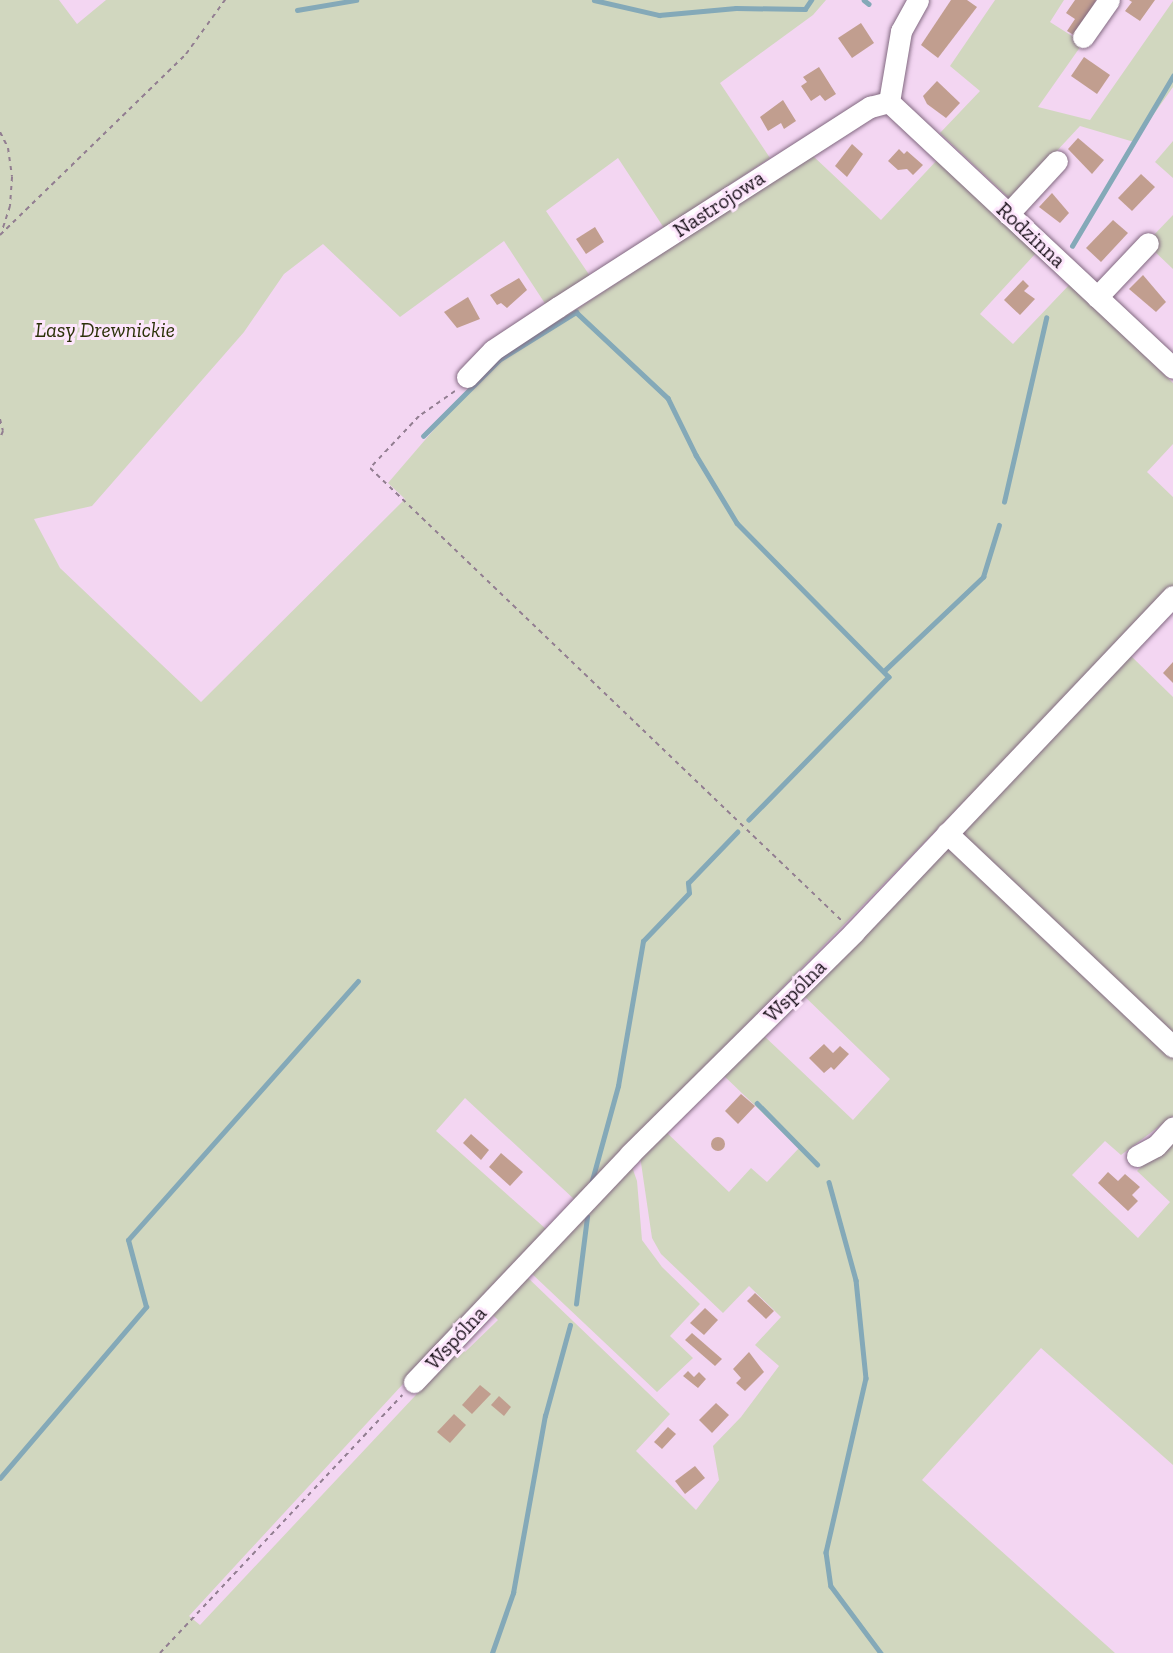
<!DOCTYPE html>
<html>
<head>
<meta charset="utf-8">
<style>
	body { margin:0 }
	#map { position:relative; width:1173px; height:1653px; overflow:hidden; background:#f3d6f2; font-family:"Zilla Slab",serif }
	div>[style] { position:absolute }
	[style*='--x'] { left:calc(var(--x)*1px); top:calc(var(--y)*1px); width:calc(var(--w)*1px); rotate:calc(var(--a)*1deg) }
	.green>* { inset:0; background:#d1d7bf }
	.stream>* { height:4.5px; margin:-2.25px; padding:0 2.25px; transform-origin:2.25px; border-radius:2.25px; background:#84a9b8 }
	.building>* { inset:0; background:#c19e8f }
	.round { border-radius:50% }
	.path>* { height:2px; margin-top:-1px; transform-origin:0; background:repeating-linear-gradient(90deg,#927e91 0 4.5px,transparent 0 9px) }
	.roads { filter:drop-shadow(0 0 2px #826981) drop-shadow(0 0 2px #826981) }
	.minor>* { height:21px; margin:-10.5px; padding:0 10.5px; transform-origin:10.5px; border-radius:10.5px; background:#fff }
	span { translate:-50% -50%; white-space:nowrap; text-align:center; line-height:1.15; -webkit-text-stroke:6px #fde6fc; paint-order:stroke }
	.street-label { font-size:21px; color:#1a111a }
	.park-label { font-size:21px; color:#2b3108; font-style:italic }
</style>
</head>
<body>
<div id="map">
	<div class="green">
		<i style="clip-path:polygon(0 0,59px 0,77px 24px,106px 0,826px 0,813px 15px,720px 83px,770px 158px,664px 228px,618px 158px,546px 211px,590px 276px,546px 305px,504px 241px,400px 317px,323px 244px,284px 274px,244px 332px,92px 506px,34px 519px,60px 568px,201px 702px,405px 499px,388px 483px,498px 355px,580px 307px,812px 155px,881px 220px,938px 159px,1036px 253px,980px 314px,1013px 344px,1070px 284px,1173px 383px,1173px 444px,1147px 472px,1173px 497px,1173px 588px,575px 1200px,465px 1098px,436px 1131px,546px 1229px,189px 1616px,200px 1625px,460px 1348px,465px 1352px,498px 1320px,492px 1314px,526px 1276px,670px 1414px,636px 1451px,696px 1510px,719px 1480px,713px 1446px,741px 1417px,779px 1366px,755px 1345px,781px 1317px,749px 1286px,723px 1313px,661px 1254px,652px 1238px,640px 1156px,665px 1131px,729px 1192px,751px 1168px,767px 1182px,799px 1148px,721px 1073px,762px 1034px,853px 1120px,890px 1079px,801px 993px,949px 844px,1173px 1055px,1173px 1116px,1121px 1155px,1105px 1141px,1072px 1175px,1138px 1238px,1170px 1202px,1137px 1171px,1173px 1135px,1173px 1465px,1041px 1348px,922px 1480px,1115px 1653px,0 1653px)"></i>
		<i style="clip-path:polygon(995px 0,1064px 0,1050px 22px,1083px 43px,1038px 107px,1090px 120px,1173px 1px,1173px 87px,1134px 142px,1080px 126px,1011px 200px,940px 133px,980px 91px,950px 66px)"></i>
		<i style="clip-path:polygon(1173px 141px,1173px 178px,1155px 162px)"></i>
		<i style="clip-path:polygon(1173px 215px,1173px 269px,1152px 249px,1151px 238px)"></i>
		<i style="clip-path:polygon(1130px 655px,1173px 697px,1173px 1038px,961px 833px)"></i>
		<i style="clip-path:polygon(631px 1164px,637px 1181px,642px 1240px,662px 1267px,700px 1304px,670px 1336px,693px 1358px,657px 1392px,530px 1272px)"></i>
	</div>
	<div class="stream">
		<i style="--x:594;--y:0;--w:67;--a:13"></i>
		<i style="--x:659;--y:15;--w:77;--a:-5.2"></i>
		<i style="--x:736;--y:8;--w:69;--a:0.8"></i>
		<i style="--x:805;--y:9;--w:11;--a:-56"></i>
		<i style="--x:864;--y:0;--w:6;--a:39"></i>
		<i style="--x:297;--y:10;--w:60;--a:-9.6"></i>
		<i style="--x:1072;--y:246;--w:198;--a:-59.3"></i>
		<i style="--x:423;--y:436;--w:107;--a:-45"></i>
		<i style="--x:499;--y:360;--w:91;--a:-31.9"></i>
		<i style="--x:576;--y:312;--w:126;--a:43.1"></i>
		<i style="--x:668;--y:398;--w:64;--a:63.8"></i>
		<i style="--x:696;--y:455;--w:79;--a:58.9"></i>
		<i style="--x:737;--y:523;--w:216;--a:45.4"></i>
		<i style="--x:889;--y:677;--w:200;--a:134.4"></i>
		<i style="--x:1004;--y:502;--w:189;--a:-77.1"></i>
		<i style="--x:884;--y:671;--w:137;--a:-43.5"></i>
		<i style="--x:983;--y:577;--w:54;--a:-72.9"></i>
		<i style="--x:757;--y:1103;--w:86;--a:45.5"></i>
		<i style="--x:829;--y:1182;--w:102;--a:74.6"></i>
		<i style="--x:856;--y:1280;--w:99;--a:84.2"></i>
		<i style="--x:866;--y:1378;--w:179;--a:102.9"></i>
		<i style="--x:826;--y:1552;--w:34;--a:82"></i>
		<i style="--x:831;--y:1586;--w:84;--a:53.3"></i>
		<i style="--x:591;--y:1184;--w:102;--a:-74.6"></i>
		<i style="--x:618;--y:1086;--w:147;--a:-80.2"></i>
		<i style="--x:643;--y:941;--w:66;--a:-46.2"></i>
		<i style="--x:689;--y:893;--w:10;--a:-96"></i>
		<i style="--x:688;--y:883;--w:71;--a:-46.1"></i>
		<i style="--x:576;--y:1304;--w:88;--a:-82.8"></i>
		<i style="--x:0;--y:1478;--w:225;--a:-49.5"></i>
		<i style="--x:146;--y:1307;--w:69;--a:-105"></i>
		<i style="--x:128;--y:1240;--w:346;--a:-48.4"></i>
		<i style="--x:492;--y:1653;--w:64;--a:-70.7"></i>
		<i style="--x:513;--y:1593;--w:180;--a:-79.8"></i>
		<i style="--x:545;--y:1416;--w:94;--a:-74.6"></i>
	</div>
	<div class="building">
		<i style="clip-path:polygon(951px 0,967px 0,977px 7px,938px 58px,921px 45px)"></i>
		<i style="clip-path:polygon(1075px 0,1096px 0,1077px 37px,1067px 31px,1075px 19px,1066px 13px)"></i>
		<i style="clip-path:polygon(1129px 0,1155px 0,1140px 21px,1125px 11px,1132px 2px)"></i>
		<i style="clip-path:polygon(861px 23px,874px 43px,852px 58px,838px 38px)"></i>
		<i style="clip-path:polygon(1084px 57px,1110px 75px,1097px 94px,1071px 76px)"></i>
		<i style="clip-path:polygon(819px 67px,836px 94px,825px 101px,820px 95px,811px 101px,801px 86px,807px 82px,803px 77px)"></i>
		<i style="clip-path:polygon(937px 81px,960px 103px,946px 118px,927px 104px,923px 96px)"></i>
		<i style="clip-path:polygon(783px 100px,796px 121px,784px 129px,781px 123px,768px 131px,760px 117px)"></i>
		<i style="clip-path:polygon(1078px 138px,1104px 160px,1092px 174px,1068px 149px)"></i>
		<i style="clip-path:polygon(852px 144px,863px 154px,847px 177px,835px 166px)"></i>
		<i style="clip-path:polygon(899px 149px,904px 154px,907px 151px,923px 165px,913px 175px,907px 169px,898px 170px,888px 161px)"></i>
		<i style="clip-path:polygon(1141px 174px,1155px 187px,1132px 211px,1118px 198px)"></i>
		<i style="clip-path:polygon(1052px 193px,1069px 213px,1060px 223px,1039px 207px)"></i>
		<i style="clip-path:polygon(1113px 220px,1128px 233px,1101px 262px,1086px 248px)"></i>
		<i style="clip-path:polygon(595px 227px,604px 242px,586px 254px,576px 239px)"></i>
		<i style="clip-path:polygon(1143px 275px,1166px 302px,1156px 312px,1129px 289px)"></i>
		<i style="clip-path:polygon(519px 278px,527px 290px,507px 308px,501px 303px,497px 305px,490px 295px)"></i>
		<i style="clip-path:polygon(1023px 280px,1029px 286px,1024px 291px,1035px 299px,1020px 315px,1004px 300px)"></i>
		<i style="clip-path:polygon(468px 297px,480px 319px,457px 328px,444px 312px)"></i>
		<i style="clip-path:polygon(1173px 662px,1173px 683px,1163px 673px)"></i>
		<i style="clip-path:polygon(824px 1044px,833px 1053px,840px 1046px,849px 1054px,834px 1070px,831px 1067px,824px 1073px,809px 1058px)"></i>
		<i style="clip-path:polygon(741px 1094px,755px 1106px,738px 1124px,725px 1111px)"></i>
		<i style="clip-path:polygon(471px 1134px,489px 1150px,481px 1160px,463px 1143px)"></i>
		<i class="round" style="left:711px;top:1137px;width:14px;height:14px"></i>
		<i style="clip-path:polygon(501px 1153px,523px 1172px,510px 1186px,489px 1167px)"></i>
		<i style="clip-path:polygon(1108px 1172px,1118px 1181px,1125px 1174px,1140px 1187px,1132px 1195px,1138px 1201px,1128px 1211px,1098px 1183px)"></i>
		<i style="clip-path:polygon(755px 1293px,774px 1311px,766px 1319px,747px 1301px)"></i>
		<i style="clip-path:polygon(705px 1308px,718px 1320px,704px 1335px,690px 1323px)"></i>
		<i style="clip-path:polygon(692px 1333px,722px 1359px,715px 1366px,685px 1340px)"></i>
		<i style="clip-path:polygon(749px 1352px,764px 1372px,745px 1391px,736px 1383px,741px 1378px,733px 1369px)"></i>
		<i style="clip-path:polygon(688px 1371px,694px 1377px,699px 1372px,706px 1379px,698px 1388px,683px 1376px)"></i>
		<i style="clip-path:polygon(480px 1385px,491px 1394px,472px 1414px,462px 1405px)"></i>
		<i style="clip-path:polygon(499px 1396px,511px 1407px,504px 1416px,491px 1405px)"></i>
		<i style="clip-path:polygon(716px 1403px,729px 1415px,712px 1433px,699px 1420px)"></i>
		<i style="clip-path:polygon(454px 1414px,466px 1425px,450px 1443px,437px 1432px)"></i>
		<i style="clip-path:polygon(668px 1427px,676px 1434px,662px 1449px,654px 1442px)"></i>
		<i style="clip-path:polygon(695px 1466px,705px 1478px,685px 1494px,675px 1481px)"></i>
	</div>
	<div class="path">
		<i style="--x:0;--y:132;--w:18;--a:63"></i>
		<i style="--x:8;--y:148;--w:29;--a:82"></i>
		<i style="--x:12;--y:177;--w:29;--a:94"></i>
		<i style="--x:10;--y:206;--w:26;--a:108"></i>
		<i style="--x:0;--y:235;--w:260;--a:-44.2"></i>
		<i style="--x:186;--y:54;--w:67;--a:-54.2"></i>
		<i style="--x:455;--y:391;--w:44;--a:145.2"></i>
		<i style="--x:419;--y:416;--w:71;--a:133.3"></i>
		<i style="--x:370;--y:468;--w:653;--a:43.82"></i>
		<i style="--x:0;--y:419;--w:12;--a:76"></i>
		<i style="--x:3;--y:431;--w:8;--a:113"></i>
		<i style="--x:160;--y:1653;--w:354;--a:-46.8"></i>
	</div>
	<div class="roads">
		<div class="minor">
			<i style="--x:1083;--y:37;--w:45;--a:-54.9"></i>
			<i style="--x:889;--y:102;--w:389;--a:43.1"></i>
			<i style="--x:889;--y:102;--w:72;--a:-80.4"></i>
			<i style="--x:901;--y:31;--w:35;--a:-61"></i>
			<i style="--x:1008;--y:214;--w:72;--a:-47.2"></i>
			<i style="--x:1097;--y:297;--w:74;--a:-46.6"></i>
			<i style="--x:467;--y:377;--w:37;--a:-46"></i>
			<i style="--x:493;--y:350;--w:78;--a:-33.5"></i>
			<i style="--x:558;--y:307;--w:371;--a:-32.7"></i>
			<i style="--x:870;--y:107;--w:20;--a:-15"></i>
			<i style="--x:947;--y:833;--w:311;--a:43.4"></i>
			<i style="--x:1137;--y:1156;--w:21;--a:-28"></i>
			<i style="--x:1156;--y:1146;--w:25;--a:-48"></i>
			<i style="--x:414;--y:1382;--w:314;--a:-46.5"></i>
			<i style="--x:630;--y:1154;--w:315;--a:-44.7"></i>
			<i style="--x:854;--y:932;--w:463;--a:-46.5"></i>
		</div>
	</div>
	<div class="street-label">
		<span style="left:719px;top:204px;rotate:-33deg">Nastrojowa</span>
		<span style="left:1031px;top:235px;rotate:43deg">Rodzinna</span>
		<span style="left:795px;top:991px;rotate:-45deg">Wspólna</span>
		<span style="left:456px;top:1338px;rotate:-47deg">Wspólna</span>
	</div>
	<div class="park-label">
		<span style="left:105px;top:330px">Lasy Drewnickie</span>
	</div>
</div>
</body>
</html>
